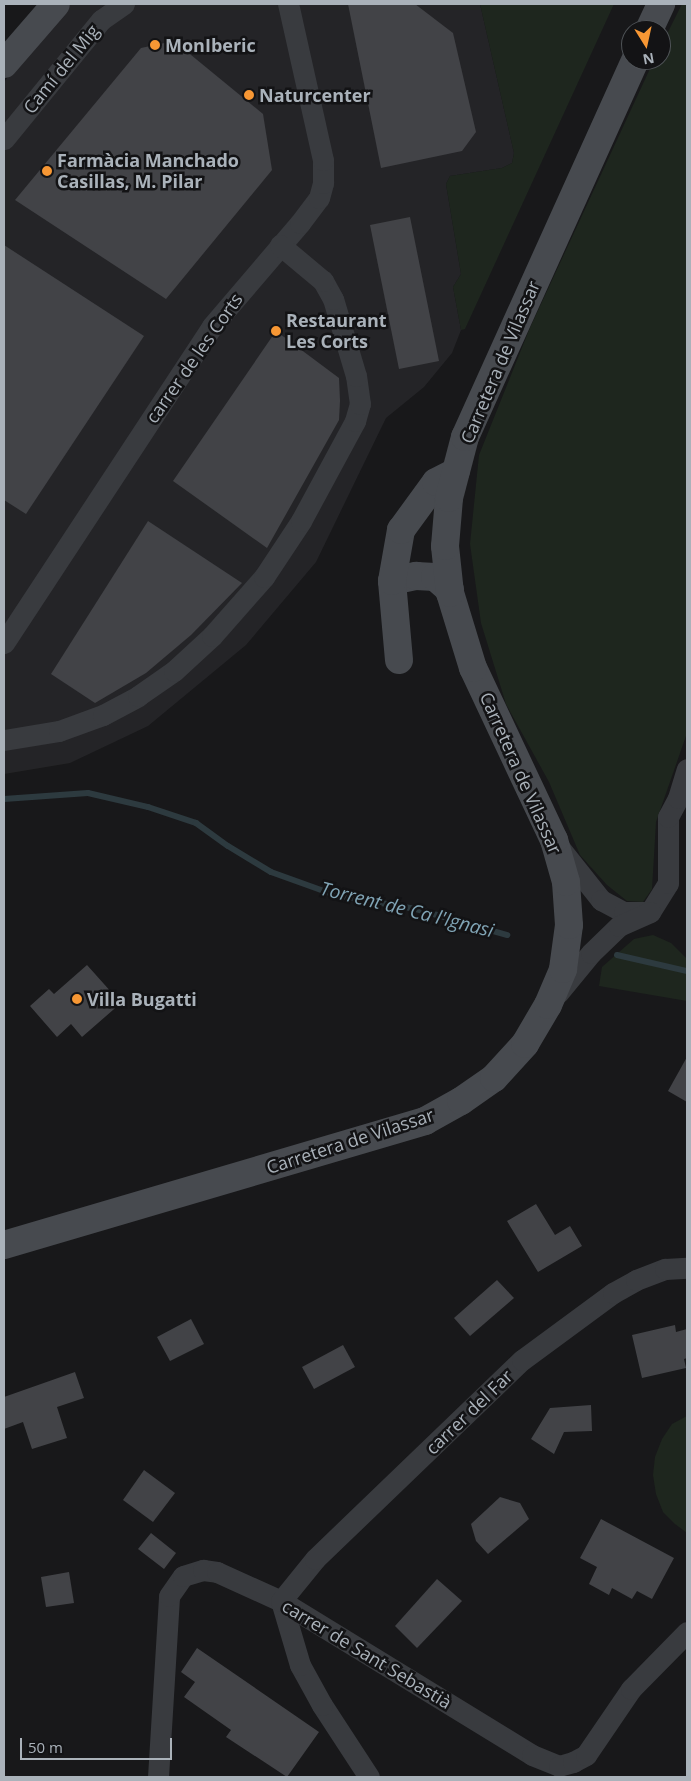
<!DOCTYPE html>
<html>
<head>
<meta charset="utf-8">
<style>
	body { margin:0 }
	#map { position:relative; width:691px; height:1781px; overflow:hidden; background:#18181a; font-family:"Open Sans",sans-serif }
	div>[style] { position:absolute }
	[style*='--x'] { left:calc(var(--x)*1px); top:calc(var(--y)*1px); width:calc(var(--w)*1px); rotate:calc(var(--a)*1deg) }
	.built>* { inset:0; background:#242427 }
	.green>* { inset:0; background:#1e261e }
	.stream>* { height:6px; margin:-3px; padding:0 3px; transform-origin:3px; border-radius:3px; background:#2d3a3f }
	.building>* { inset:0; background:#424347 }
	.street>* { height:21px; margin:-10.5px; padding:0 10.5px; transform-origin:10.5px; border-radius:10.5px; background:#393b3f }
	.secondary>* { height:28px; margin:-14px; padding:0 14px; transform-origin:14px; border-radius:14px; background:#474a4f }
	.dots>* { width:14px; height:14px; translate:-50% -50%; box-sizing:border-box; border:2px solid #131315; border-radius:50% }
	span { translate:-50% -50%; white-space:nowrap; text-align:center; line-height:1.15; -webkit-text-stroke:5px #131315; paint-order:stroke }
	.poi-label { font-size:18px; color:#aab2ba; font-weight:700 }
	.left { translate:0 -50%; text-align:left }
	.street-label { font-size:18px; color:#aab2ba }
	.water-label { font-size:19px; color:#81a5b6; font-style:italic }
	.frame { position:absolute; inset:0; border:5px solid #aab2ba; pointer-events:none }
	.north { position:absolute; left:621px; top:20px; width:50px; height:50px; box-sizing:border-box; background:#131315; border:1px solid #4f5357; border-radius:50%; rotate:170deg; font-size:14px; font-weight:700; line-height:20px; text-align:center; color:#aab2ba }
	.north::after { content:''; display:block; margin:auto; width:18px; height:22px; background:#f79734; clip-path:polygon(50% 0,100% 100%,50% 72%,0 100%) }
	.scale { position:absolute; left:20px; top:1738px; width:152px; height:22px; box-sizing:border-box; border:2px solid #aab2ba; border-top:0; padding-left:6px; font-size:15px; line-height:18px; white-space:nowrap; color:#aab2ba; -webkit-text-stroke:4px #131315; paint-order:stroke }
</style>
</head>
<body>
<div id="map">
	<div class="built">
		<i style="clip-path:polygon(66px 4px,480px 4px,514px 153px,512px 163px,502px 168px,450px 176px,446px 184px,461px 274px,453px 287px,461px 330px,452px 353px,424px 387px,386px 418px,316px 562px,246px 645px,148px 726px,70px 763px,4px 774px,4px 82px)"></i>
	</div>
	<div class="green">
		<i style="clip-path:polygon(480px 4px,614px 4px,465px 329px,461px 330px,453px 287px,461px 274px,446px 184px,450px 176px,502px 168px,512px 163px,514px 153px)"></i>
		<i style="clip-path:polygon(682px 4px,687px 4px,687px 733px,656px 822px,652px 889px,643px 902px,627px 901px,607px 885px,580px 855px,549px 782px,506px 704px,481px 623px,470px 544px,479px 455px,529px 330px,654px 60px,661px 60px,661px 46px)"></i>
		<i style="clip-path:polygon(653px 935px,671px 943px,687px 959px,687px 1001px,599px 986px,602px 967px,634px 939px)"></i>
		<i style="clip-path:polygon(687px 1416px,687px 1533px,675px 1524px,663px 1512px,656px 1494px,653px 1475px,655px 1457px,662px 1439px,672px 1424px)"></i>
	</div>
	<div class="stream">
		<i style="--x:4;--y:799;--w:84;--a:-4.1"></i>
		<i style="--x:88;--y:793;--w:62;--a:13.1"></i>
		<i style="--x:148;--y:807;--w:51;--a:18.4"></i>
		<i style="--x:196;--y:823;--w:39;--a:36"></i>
		<i style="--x:228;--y:846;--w:50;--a:31.2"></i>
		<i style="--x:271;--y:872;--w:68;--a:19.8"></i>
		<i style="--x:335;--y:895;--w:82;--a:9.8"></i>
		<i style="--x:416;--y:909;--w:95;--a:15.9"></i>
		<i style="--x:617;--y:955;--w:72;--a:12.9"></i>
	</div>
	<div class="building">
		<i style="clip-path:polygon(348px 4px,415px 4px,453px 33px,476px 132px,462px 151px,381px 168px)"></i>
		<i style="clip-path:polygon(174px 41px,263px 114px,272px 170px,166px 299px,15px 200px,141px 48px)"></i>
		<i style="clip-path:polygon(410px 217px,439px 361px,399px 369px,370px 225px)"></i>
		<i style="clip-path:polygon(4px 245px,144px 336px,26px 514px,4px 500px)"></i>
		<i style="clip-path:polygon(276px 331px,339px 378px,340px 401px,339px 420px,267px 548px,173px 481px)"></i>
		<i style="clip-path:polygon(148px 521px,242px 583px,191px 635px,146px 673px,95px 703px,51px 674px)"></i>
		<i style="clip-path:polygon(87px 965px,121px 1003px,82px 1037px,71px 1024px,57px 1037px,30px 1006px,49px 989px,54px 994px)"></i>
		<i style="clip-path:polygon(687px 1057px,687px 1102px,668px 1091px)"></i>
		<i style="clip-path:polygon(536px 1204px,555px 1235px,570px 1226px,582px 1246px,538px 1272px,507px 1221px)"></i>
		<i style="clip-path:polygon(497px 1280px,514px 1298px,470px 1336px,454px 1318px)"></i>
		<i style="clip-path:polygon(191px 1319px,204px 1344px,170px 1361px,157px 1337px)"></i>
		<i style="clip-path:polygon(675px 1325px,676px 1332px,687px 1329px,687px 1358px,684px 1359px,686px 1368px,642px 1378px,632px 1335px)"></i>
		<i style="clip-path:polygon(343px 1345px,355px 1367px,314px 1389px,302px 1367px)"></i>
		<i style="clip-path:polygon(75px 1372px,84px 1398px,57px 1407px,67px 1438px,32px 1449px,23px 1422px,4px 1429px,4px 1397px)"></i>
		<i style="clip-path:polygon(591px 1405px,592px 1431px,564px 1432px,554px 1454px,531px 1439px,550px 1408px)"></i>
		<i style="clip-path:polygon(144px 1470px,175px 1493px,153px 1522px,123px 1500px)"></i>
		<i style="clip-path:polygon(500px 1497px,520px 1503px,529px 1519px,488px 1554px,476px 1541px,471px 1524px)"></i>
		<i style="clip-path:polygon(601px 1519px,674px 1558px,652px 1599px,637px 1591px,632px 1599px,612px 1588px,609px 1595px,589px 1584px,597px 1567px,580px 1558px)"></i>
		<i style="clip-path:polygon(151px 1533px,176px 1553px,164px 1569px,138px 1549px)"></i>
		<i style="clip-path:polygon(69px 1572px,74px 1603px,46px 1607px,41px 1577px)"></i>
		<i style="clip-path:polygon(437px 1579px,462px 1601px,417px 1648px,395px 1626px)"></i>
		<i style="clip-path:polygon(197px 1648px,319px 1732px,287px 1777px,226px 1737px,231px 1730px,184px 1697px,195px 1682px,181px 1672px)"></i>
	</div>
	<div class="street">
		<i style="--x:4;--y:139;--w:154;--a:-50.8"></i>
		<i style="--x:101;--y:20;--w:28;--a:-35"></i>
		<i style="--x:4;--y:643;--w:379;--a:-56.7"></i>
		<i style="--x:212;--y:326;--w:135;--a:-49.5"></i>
		<i style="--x:300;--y:223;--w:31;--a:-53"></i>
		<i style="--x:319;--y:198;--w:16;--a:-75"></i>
		<i style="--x:323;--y:183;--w:23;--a:-90"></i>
		<i style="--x:323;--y:160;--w:160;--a:-102.6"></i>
		<i style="--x:4;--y:740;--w:56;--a:-9.3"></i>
		<i style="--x:59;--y:731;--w:47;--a:-20"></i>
		<i style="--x:103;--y:715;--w:40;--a:-28"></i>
		<i style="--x:138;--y:696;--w:44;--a:-34.8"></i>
		<i style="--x:174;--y:671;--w:52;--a:-42.6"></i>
		<i style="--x:212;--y:636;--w:79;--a:-48.6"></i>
		<i style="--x:264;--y:577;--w:67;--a:-56.5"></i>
		<i style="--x:301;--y:521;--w:114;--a:-61.6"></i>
		<i style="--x:355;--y:421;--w:18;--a:-74"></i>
		<i style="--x:360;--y:404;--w:28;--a:-98"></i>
		<i style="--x:356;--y:376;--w:80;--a:-106.6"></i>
		<i style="--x:333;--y:299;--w:21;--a:-119"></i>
		<i style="--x:323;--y:281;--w:56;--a:-140.1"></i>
		<i style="--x:559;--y:847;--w:68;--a:51.6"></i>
		<i style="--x:601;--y:900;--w:26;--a:28"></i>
		<i style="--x:624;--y:912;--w:24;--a:0"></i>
		<i style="--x:650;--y:912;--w:34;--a:-58"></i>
		<i style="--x:668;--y:883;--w:66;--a:-90"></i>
		<i style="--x:668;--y:817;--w:21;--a:-62"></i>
		<i style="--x:678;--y:798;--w:30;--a:-73"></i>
		<i style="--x:558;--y:993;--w:52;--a:-50.5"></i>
		<i style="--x:591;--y:953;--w:39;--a:-44"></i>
		<i style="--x:619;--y:926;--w:34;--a:-24"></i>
		<i style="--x:158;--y:1777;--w:181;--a:-86.5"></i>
		<i style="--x:169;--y:1596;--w:24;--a:-55"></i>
		<i style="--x:183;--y:1576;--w:21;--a:-17"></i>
		<i style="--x:203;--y:1570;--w:14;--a:8"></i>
		<i style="--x:217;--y:1572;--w:70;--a:24.4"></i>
		<i style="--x:281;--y:1601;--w:294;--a:31.5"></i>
		<i style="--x:532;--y:1755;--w:29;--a:22"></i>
		<i style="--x:559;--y:1766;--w:15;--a:-16"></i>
		<i style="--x:573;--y:1762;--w:15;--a:-28"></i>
		<i style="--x:586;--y:1755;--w:80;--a:-55.7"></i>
		<i style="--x:631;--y:1689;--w:80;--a:-45.5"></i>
		<i style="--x:369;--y:1777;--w:86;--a:-123.1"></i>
		<i style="--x:322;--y:1705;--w:46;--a:-118.8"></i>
		<i style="--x:300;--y:1665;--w:67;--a:-106.5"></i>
		<i style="--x:281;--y:1601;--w:54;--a:-51"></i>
		<i style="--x:315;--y:1559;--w:287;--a:-43.9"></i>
		<i style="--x:522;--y:1360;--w:113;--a:-36.4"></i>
		<i style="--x:613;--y:1293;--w:26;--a:-29"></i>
		<i style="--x:636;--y:1280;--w:31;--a:-21"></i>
		<i style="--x:665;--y:1269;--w:22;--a:-3"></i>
	</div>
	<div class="secondary">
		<i style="--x:649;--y:30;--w:29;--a:-65"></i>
		<i style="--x:4;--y:64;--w:79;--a:-49.1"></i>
		<i style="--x:392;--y:581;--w:25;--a:-12"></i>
		<i style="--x:416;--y:576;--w:19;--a:3"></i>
		<i style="--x:435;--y:577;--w:20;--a:41"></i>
		<i style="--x:399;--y:660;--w:79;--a:-95.1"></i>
		<i style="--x:392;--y:581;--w:52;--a:-80"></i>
		<i style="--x:401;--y:530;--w:59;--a:-53.9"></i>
		<i style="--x:436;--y:482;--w:22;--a:-27"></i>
		<i style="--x:4;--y:1245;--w:439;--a:-16.4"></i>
		<i style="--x:425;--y:1121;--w:41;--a:-29.1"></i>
		<i style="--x:461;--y:1101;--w:40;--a:-34.9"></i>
		<i style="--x:494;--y:1078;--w:46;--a:-47.6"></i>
		<i style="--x:525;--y:1044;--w:45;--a:-59.5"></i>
		<i style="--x:548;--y:1005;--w:39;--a:-67"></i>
		<i style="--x:563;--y:969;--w:44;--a:-82.2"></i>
		<i style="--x:569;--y:925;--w:43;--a:-94"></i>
		<i style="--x:566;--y:882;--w:44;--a:-105.9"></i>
		<i style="--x:554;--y:840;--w:190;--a:-115.2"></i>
		<i style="--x:473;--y:668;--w:78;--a:-107"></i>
		<i style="--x:450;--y:593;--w:47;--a:-96.1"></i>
		<i style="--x:445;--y:546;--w:48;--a:-85.2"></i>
		<i style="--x:449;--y:498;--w:63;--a:-75.3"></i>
		<i style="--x:465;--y:437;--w:414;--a:-65.7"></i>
	</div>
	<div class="dots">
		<i style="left:155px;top:45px;background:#f79734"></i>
		<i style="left:249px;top:95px;background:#f79734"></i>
		<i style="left:47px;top:171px;background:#f79734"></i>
		<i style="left:276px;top:331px;background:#f79734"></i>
		<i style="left:77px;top:999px;background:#f79734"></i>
	</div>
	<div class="poi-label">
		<span class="left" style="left:165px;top:45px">MonIberic</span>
		<span class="left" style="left:259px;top:95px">Naturcenter</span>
		<span class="left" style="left:57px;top:171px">Farmàcia Manchado<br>Casillas, M. Pilar</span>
		<span class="left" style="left:286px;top:331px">Restaurant<br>Les Corts</span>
		<span class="left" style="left:87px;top:999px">Villa Bugatti</span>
	</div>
	<div class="street-label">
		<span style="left:61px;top:69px;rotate:-51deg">Camí del Mig</span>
		<span style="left:194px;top:358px;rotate:-55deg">carrer de les Corts</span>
		<span style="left:500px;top:362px;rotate:-67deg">Carretera de Vilassar</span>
		<span style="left:521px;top:773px;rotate:66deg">Carretera de Vilassar</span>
		<span style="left:350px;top:1141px;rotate:-18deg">Carretera de Vilassar</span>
		<span style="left:469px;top:1412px;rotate:-44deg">carrer del Far</span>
		<span style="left:367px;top:1654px;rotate:31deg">carrer de Sant Sebastià</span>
	</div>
	<div class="water-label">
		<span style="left:407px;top:910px;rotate:14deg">Torrent de Ca l'Ignasi</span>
	</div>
	<div class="frame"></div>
	<div class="north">N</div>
	<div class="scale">50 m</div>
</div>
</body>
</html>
